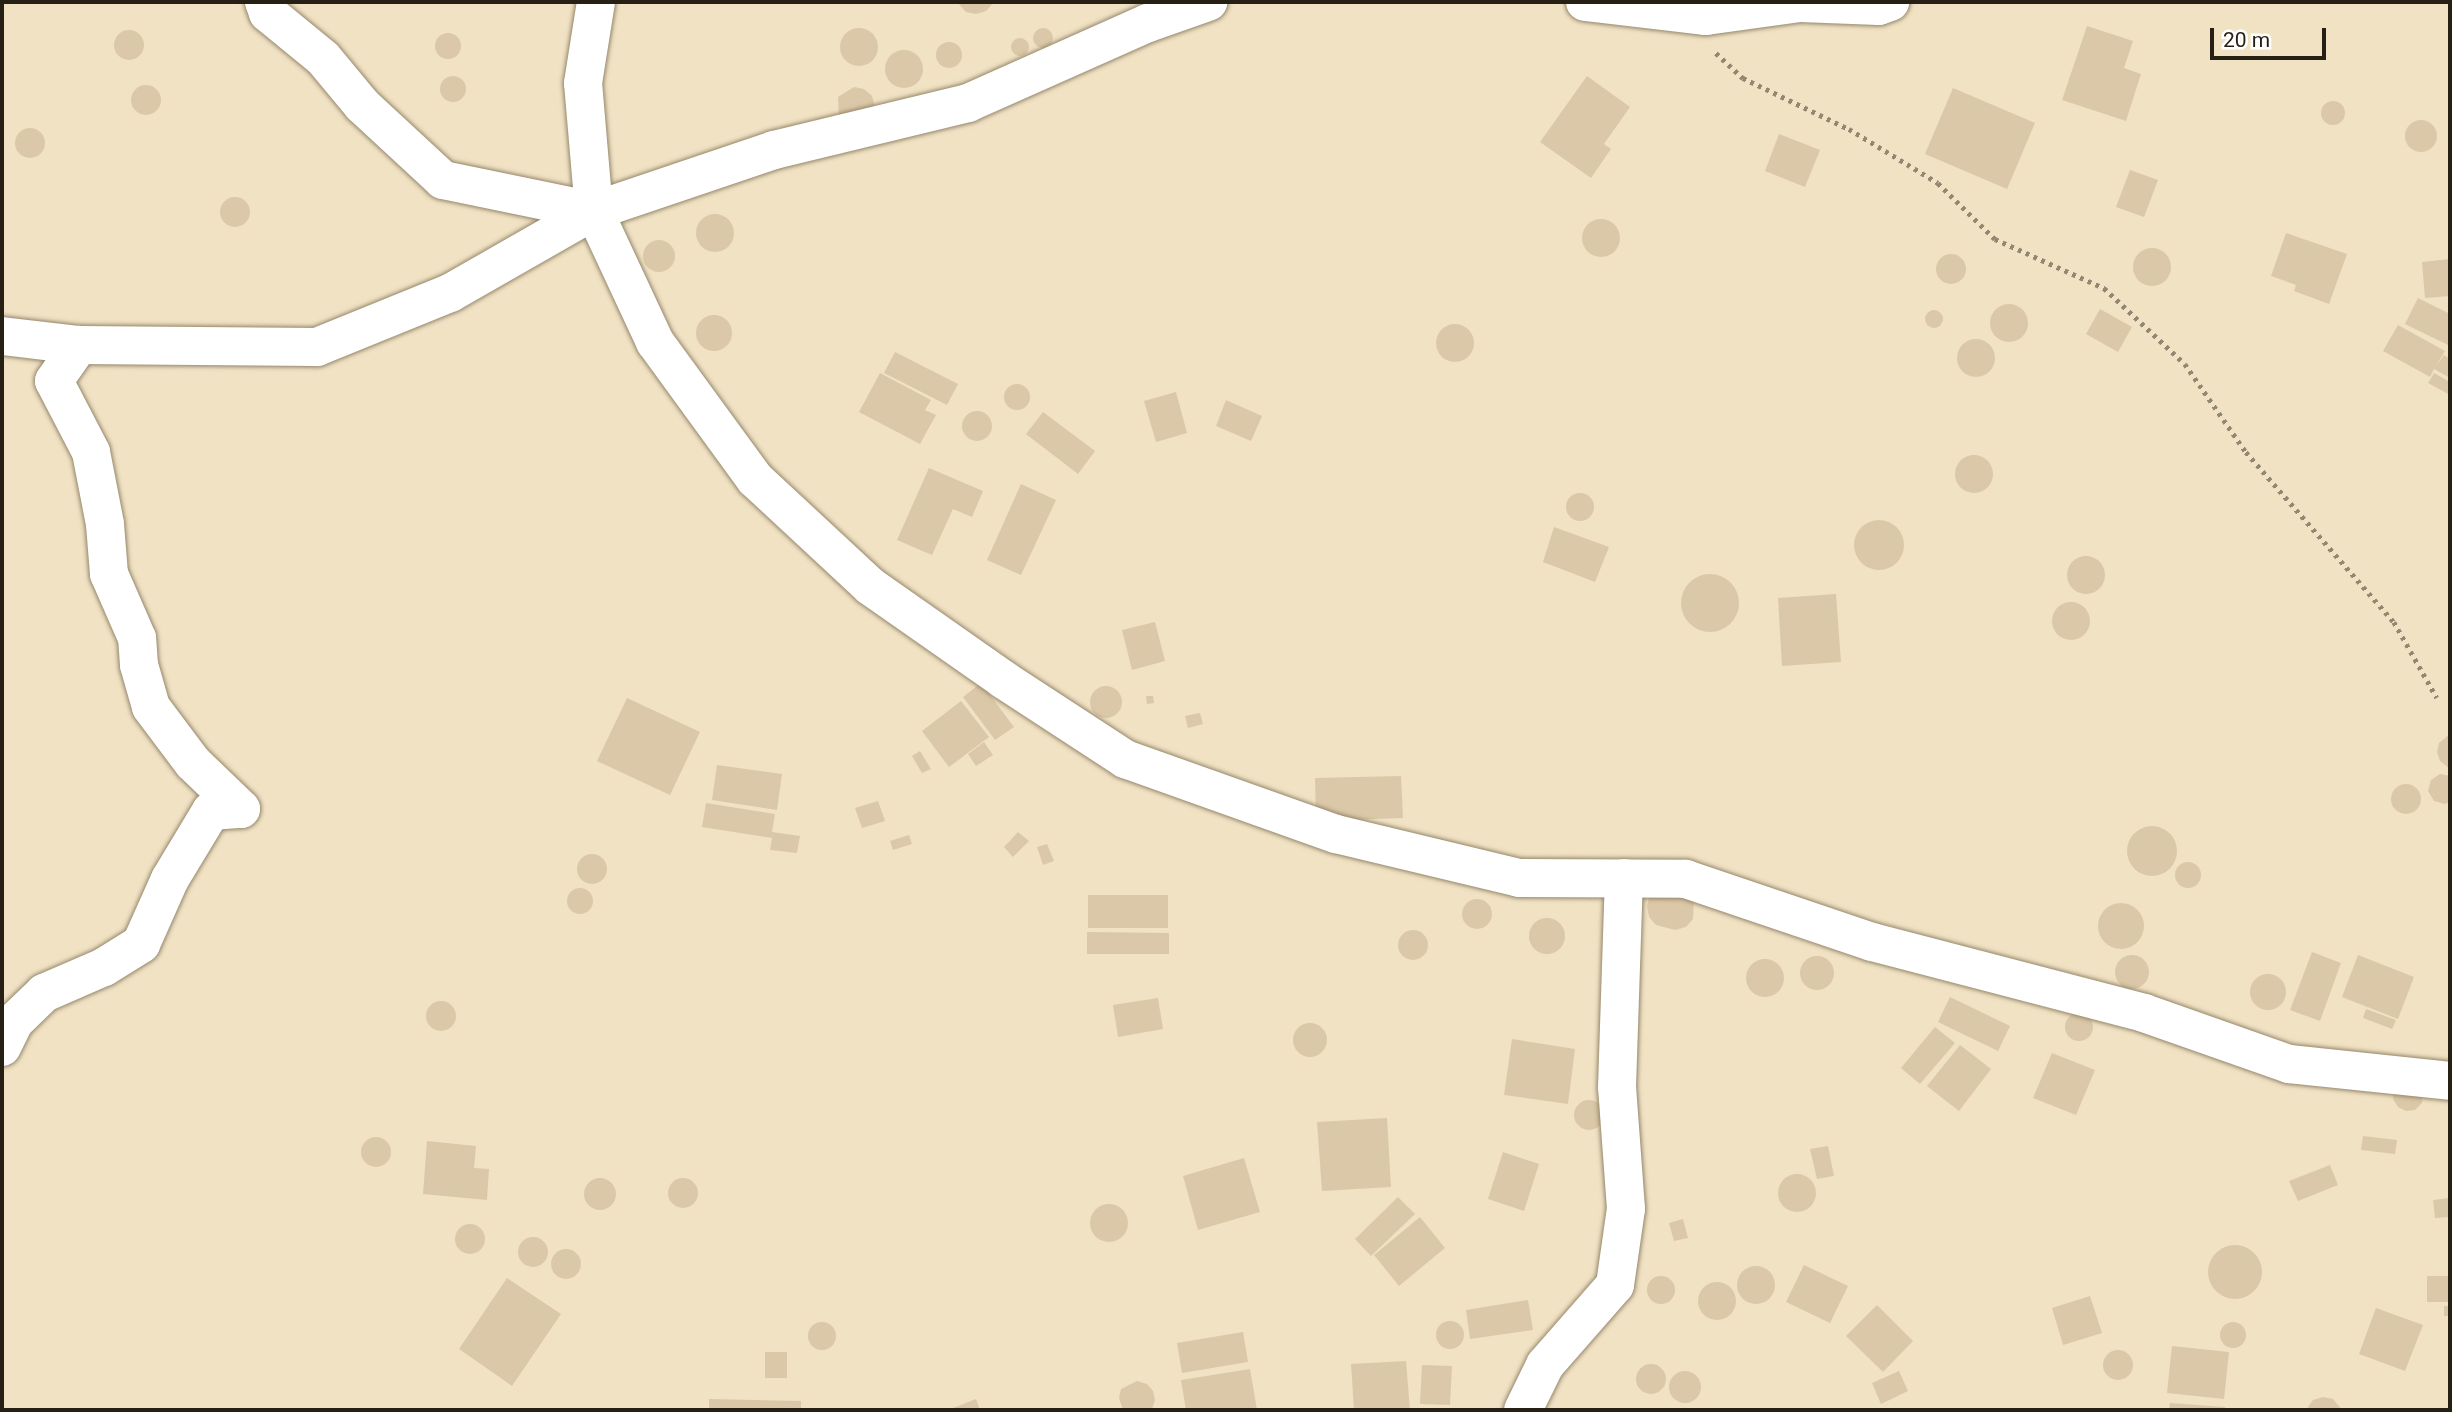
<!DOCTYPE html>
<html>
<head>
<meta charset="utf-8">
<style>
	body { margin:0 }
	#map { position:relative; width:2452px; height:1412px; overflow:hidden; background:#f1e2c4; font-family:Roboto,sans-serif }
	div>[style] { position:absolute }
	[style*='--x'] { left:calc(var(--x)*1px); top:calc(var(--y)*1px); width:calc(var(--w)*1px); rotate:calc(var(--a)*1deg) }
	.building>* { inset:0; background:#dbc8a8 }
	.round { border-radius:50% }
	.path>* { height:4.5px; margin-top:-2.25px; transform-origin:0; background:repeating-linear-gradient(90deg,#928872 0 3.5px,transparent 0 8.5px) }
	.roads { filter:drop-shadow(0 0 2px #95876b) drop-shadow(0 0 2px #95876b) }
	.minor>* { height:38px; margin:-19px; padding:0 19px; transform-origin:19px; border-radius:19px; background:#fff }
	span { translate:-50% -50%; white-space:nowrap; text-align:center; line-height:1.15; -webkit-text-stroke:7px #fff; paint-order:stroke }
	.frame { position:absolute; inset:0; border:4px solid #251f14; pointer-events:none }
	.scale { position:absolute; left:2210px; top:28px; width:116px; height:32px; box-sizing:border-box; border:4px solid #251f14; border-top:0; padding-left:9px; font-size:21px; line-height:24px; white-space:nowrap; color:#251f14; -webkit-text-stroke:5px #fff; paint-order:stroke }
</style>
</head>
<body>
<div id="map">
	<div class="building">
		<i style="clip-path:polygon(957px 2px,994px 2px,986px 11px,976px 14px,966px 12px)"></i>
		<i style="clip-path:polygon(2087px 26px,2133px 41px,2124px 68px,2141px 74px,2126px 121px,2062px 100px)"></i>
		<i class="round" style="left:840px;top:28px;width:38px;height:38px"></i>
		<i class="round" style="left:1033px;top:28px;width:20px;height:20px"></i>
		<i class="round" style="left:114px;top:30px;width:30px;height:30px"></i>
		<i class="round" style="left:435px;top:33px;width:26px;height:26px"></i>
		<i class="round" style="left:1011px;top:38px;width:18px;height:18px"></i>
		<i class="round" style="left:936px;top:42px;width:26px;height:26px"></i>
		<i class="round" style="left:885px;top:50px;width:38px;height:38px"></i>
		<i style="clip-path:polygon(1587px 76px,1630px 107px,1604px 144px,1611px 149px,1591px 178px,1540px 142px)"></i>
		<i class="round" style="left:440px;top:76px;width:26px;height:26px"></i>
		<i class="round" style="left:131px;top:85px;width:30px;height:30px"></i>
		<i style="clip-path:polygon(854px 87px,864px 89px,872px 96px,875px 106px,873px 115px,839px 117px,838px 97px)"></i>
		<i style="clip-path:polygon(1953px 88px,2035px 123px,2007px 189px,1925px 154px)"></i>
		<i class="round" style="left:2321px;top:101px;width:24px;height:24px"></i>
		<i class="round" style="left:2405px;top:120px;width:32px;height:32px"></i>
		<i class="round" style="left:15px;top:128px;width:30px;height:30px"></i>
		<i style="clip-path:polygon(1779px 134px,1820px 150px,1805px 187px,1765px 171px)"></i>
		<i style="clip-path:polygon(2130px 170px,2158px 180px,2144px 217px,2116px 207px)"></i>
		<i class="round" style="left:220px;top:197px;width:30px;height:30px"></i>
		<i class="round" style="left:696px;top:214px;width:38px;height:38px"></i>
		<i class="round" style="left:1582px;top:219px;width:38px;height:38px"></i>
		<i style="clip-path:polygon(2286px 233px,2347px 254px,2329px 304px,2294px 291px,2296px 285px,2271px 276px)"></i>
		<i class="round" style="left:643px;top:240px;width:32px;height:32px"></i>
		<i class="round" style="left:2133px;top:248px;width:38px;height:38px"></i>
		<i class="round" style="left:1936px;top:254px;width:30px;height:30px"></i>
		<i style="clip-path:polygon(2450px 259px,2450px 296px,2425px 298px,2422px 262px)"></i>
		<i style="clip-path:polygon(2418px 298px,2450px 314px,2450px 346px,2405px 324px)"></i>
		<i class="round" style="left:1990px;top:304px;width:38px;height:38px"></i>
		<i style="clip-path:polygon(2100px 309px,2132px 327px,2118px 352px,2086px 334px)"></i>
		<i class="round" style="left:1925px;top:310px;width:18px;height:18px"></i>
		<i class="round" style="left:696px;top:315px;width:36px;height:36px"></i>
		<i class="round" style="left:1436px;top:324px;width:38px;height:38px"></i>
		<i style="clip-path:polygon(2398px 325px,2445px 351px,2436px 366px,2444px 355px,2450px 359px,2450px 378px,2434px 369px,2430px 377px,2383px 351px)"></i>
		<i class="round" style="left:1957px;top:339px;width:38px;height:38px"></i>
		<i style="clip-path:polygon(895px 352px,958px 384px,947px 405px,884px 373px)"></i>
		<i style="clip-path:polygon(880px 373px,931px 400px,925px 410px,936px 415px,920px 444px,859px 412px)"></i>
		<i style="clip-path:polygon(2434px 373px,2450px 382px,2450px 395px,2428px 383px)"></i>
		<i class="round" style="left:1004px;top:384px;width:26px;height:26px"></i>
		<i style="clip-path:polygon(1176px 392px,1187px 433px,1156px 442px,1144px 401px)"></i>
		<i style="clip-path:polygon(1226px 400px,1262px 416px,1251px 441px,1216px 426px)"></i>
		<i class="round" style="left:962px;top:411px;width:30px;height:30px"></i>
		<i style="clip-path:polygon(1043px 412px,1095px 451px,1078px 474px,1026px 434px)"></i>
		<i class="round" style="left:1955px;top:455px;width:38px;height:38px"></i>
		<i style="clip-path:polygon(929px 468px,983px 491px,972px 517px,953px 509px,932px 555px,897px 540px)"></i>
		<i style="clip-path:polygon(1021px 484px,1056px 500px,1021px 575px,987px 560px)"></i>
		<i class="round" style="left:1566px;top:493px;width:28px;height:28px"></i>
		<i class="round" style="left:1854px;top:520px;width:50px;height:50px"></i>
		<i style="clip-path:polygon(1554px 527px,1609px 547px,1595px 582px,1543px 562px)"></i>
		<i class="round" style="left:2067px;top:556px;width:38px;height:38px"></i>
		<i class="round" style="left:1681px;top:574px;width:58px;height:58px"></i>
		<i style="clip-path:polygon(1836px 594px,1841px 662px,1782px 666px,1778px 598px)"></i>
		<i class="round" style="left:2052px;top:602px;width:38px;height:38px"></i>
		<i style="clip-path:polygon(1155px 622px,1165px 661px,1132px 670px,1122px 630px)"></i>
		<i style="clip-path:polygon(981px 683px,1014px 727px,995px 740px,963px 697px)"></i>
		<i class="round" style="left:1090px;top:686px;width:32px;height:32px"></i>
		<i style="clip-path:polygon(1146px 696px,1153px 696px,1154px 703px,1147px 704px)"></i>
		<i style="clip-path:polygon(627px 698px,700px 732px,670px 795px,597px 761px)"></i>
		<i style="clip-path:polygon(961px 701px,989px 737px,949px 767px,922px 731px)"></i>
		<i style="clip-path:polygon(1200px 713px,1203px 724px,1188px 728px,1185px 716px)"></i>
		<i style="clip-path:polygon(2450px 734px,2450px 769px,2440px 761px,2437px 752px,2439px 743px)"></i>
		<i style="clip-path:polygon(984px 742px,993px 755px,976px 766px,968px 754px)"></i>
		<i style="clip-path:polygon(920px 751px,931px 769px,922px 773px,912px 756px)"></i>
		<i style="clip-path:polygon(717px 765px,782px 774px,777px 810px,712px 800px)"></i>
		<i style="clip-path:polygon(2440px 774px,2450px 776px,2450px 802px,2445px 804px,2434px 801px,2428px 791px,2431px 780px)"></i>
		<i style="clip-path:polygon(1401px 776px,1403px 818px,1316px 821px,1315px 778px)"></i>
		<i class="round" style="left:2391px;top:784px;width:30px;height:30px"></i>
		<i style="clip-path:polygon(878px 801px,885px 821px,862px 828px,855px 808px)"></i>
		<i style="clip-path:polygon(706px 803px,775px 814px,772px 832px,800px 836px,797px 853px,770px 850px,772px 838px,702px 827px)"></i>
		<i class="round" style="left:2127px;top:826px;width:50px;height:50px"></i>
		<i style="clip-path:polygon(1018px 832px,1029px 841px,1013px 857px,1004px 847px)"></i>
		<i style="clip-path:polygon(909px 835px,912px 844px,893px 850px,890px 841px)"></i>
		<i style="clip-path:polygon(1047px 844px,1054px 861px,1043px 865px,1037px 847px)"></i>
		<i class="round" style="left:577px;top:854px;width:30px;height:30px"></i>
		<i class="round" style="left:2175px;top:862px;width:26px;height:26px"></i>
		<i class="round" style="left:567px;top:888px;width:26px;height:26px"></i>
		<i style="clip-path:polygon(1088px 895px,1168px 895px,1168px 928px,1088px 928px)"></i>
		<i style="clip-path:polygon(1650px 895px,1694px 897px,1693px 919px,1686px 927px,1675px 930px,1656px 925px,1649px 917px,1647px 906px)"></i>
		<i class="round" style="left:1462px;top:899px;width:30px;height:30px"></i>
		<i class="round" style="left:2098px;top:903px;width:46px;height:46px"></i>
		<i class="round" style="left:1529px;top:918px;width:36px;height:36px"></i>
		<i class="round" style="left:1398px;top:930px;width:30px;height:30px"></i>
		<i style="clip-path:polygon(1087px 932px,1169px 933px,1169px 954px,1087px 954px)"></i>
		<i style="clip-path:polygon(2312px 952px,2341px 963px,2320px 1021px,2290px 1010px)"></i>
		<i class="round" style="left:2115px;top:955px;width:34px;height:34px"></i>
		<i style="clip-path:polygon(2358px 955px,2414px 977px,2398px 1019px,2342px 997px)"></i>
		<i class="round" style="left:1800px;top:956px;width:34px;height:34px"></i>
		<i class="round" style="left:1746px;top:959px;width:38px;height:38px"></i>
		<i class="round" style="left:2250px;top:974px;width:36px;height:36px"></i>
		<i style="clip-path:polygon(1950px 997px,2010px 1026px,1998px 1051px,1938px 1022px)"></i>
		<i style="clip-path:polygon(1158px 998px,1163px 1029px,1118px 1037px,1113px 1005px)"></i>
		<i class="round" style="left:426px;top:1001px;width:30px;height:30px"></i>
		<i style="clip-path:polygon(2366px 1009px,2396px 1020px,2392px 1029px,2363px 1018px)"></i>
		<i class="round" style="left:2065px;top:1013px;width:28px;height:28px"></i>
		<i class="round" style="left:1293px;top:1023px;width:34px;height:34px"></i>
		<i style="clip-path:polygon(1935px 1027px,1955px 1043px,1920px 1084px,1901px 1068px)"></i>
		<i style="clip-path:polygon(1512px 1039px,1575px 1049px,1568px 1104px,1504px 1095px)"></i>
		<i style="clip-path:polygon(1960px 1045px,1991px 1069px,1959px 1111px,1927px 1086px)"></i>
		<i style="clip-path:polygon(2052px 1053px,2095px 1070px,2076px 1115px,2033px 1098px)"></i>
		<i style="clip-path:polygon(2394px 1090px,2423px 1093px,2422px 1103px,2415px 1110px,2406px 1111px,2398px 1107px,2393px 1099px)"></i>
		<i class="round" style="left:1574px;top:1100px;width:30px;height:30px"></i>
		<i style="clip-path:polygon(1387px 1118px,1391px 1187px,1322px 1191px,1317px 1122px)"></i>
		<i style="clip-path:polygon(2363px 1136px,2397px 1140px,2395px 1154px,2361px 1150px)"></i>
		<i class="round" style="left:361px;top:1137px;width:30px;height:30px"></i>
		<i style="clip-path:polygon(427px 1141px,476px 1146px,474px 1168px,489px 1169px,487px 1200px,423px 1194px)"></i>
		<i style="clip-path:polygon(1828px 1146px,1834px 1176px,1817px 1179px,1810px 1149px)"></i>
		<i style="clip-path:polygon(1503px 1152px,1539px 1164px,1524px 1211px,1488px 1199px)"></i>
		<i style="clip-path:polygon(1244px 1158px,1260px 1212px,1198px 1230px,1183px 1176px)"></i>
		<i style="clip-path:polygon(2330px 1165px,2338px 1185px,2298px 1201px,2289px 1181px)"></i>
		<i class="round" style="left:1778px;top:1174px;width:38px;height:38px"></i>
		<i class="round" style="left:668px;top:1178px;width:30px;height:30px"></i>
		<i class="round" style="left:584px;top:1178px;width:32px;height:32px"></i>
		<i style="clip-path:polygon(1398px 1197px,1415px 1214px,1371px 1256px,1355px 1239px)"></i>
		<i style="clip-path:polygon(2450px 1198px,2450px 1217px,2435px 1218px,2433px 1200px)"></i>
		<i class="round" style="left:1090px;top:1204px;width:38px;height:38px"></i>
		<i style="clip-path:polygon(1420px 1217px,1445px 1248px,1399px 1286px,1374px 1255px)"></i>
		<i style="clip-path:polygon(1683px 1219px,1688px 1238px,1674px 1241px,1669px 1223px)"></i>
		<i class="round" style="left:455px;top:1224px;width:30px;height:30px"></i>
		<i class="round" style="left:518px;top:1237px;width:30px;height:30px"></i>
		<i class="round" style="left:2208px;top:1245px;width:54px;height:54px"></i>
		<i class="round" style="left:551px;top:1249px;width:30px;height:30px"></i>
		<i style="clip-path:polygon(1804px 1265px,1848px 1286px,1830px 1323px,1786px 1302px)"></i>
		<i class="round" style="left:1737px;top:1266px;width:38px;height:38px"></i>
		<i class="round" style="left:1647px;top:1276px;width:28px;height:28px"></i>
		<i style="clip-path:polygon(2427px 1276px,2450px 1276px,2450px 1302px,2427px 1302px)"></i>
		<i style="clip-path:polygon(507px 1278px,561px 1314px,512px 1386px,459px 1349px)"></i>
		<i class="round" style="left:1698px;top:1282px;width:38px;height:38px"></i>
		<i style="clip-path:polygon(2090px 1296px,2102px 1333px,2063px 1345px,2052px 1308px)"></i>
		<i style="clip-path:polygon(1528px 1300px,1533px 1330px,1470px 1339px,1466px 1310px)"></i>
		<i style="clip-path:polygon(1877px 1305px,1913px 1341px,1883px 1372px,1846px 1336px)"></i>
		<i style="clip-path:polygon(2444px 1306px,2450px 1306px,2450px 1316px,2444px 1316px)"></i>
		<i style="clip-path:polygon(2376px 1308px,2423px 1325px,2405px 1371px,2359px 1354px)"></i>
		<i class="round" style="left:1436px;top:1321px;width:28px;height:28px"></i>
		<i class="round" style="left:808px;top:1322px;width:28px;height:28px"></i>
		<i class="round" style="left:2220px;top:1322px;width:26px;height:26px"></i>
		<i style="clip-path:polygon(1243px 1332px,1248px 1362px,1182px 1373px,1177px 1343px)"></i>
		<i style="clip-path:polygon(2172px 1346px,2229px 1352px,2224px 1399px,2167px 1393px)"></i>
		<i class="round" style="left:2103px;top:1350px;width:30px;height:30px"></i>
		<i style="clip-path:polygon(765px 1352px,787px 1352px,787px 1378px,765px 1378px)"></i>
		<i style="clip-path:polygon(1406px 1361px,1410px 1410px,1354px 1410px,1351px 1364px)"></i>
		<i class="round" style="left:1636px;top:1364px;width:30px;height:30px"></i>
		<i style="clip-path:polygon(1422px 1365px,1452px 1366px,1450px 1405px,1420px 1404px)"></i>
		<i style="clip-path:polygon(1250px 1369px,1257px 1410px,1186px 1410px,1181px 1380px)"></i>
		<i style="clip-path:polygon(1899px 1371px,1908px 1391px,1881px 1404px,1872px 1383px)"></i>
		<i class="round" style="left:1669px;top:1371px;width:32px;height:32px"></i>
		<i style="clip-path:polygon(1137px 1381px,1147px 1384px,1153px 1391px,1155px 1400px,1152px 1409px,1123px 1410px,1119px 1398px,1121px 1389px)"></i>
		<i style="clip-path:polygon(2323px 1397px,2333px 1399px,2342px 1410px,2306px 1410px,2313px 1400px)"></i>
		<i style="clip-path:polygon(709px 1399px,801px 1401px,801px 1410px,709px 1410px)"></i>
		<i style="clip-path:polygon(976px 1399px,980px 1410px,948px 1410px)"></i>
		<i style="clip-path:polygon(2170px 1403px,2225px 1407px,2225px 1410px,2169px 1410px)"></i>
	</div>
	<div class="path">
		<i style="--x:1716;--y:53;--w:37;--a:43"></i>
		<i style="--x:1743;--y:78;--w:118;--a:25.7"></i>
		<i style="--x:1849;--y:129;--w:104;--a:31.2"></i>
		<i style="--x:1938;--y:183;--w:80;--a:44.5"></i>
		<i style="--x:1995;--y:239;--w:120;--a:24.2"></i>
		<i style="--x:2104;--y:288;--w:111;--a:43.2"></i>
		<i style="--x:2185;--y:364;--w:107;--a:55.3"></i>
		<i style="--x:2246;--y:452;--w:225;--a:49"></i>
		<i style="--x:2394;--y:622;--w:87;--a:60.5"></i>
	</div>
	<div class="roads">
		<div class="minor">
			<i style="--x:264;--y:2;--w:12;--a:70"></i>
			<i style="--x:268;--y:13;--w:71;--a:39.3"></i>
			<i style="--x:323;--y:58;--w:61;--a:50.3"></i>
			<i style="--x:362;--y:105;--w:110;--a:42.8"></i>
			<i style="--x:443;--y:180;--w:154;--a:11.6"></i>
			<i style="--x:594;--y:211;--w:145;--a:65"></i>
			<i style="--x:655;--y:342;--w:170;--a:53.9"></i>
			<i style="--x:755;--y:479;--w:157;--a:42.9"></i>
			<i style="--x:870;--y:586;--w:164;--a:35"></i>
			<i style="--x:1004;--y:680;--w:145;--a:33.1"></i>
			<i style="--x:1125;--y:759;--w:224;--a:19.6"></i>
			<i style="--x:1336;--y:834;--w:188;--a:13.5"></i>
			<i style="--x:1519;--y:878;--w:167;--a:0.3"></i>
			<i style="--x:1686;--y:879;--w:196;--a:18.7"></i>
			<i style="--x:1872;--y:942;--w:281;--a:14.6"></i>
			<i style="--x:2144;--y:1013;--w:154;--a:19.4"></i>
			<i style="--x:2289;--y:1064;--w:162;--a:6"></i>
			<i style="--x:1585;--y:2;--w:122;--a:6.6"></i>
			<i style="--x:1706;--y:16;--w:95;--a:-7.9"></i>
			<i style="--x:1800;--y:3;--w:79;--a:2.2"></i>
			<i style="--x:1879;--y:6;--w:12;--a:-20"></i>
			<i style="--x:594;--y:211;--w:128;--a:-94.9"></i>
			<i style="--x:583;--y:83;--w:82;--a:-80.9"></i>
			<i style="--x:2;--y:336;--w:78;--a:6.7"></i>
			<i style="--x:79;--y:345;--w:238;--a:0.5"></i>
			<i style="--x:317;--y:347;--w:144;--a:-22.1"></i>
			<i style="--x:450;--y:293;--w:166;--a:-29.7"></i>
			<i style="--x:594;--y:211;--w:190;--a:-18.7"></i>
			<i style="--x:774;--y:150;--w:200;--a:-13.6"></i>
			<i style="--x:968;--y:103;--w:197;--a:-24"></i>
			<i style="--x:1148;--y:23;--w:64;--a:-19.3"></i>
			<i style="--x:2;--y:1047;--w:28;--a:-64"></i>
			<i style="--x:14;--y:1022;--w:42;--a:-44"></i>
			<i style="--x:44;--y:993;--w:65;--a:-23.4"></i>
			<i style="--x:104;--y:967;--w:44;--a:-31.9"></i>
			<i style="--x:141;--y:944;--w:71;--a:-66"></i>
			<i style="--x:170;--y:879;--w:79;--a:-58.9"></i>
			<i style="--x:211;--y:811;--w:30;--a:-4"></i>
			<i style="--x:241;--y:809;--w:66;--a:-136.2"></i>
			<i style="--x:193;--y:763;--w:70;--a:-126.9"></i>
			<i style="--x:151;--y:707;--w:44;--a:-105.9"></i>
			<i style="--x:139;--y:665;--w:27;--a:-94"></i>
			<i style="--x:137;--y:638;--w:70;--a:-113.6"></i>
			<i style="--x:109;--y:574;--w:50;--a:-94.6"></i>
			<i style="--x:105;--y:524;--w:73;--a:-101"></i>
			<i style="--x:91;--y:452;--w:80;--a:-117.5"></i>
			<i style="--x:54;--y:381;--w:44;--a:-55.2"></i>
			<i style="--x:1523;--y:1410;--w:50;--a:-63.9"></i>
			<i style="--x:1545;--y:1365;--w:106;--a:-48.8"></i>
			<i style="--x:1615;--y:1285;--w:77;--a:-81.8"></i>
			<i style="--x:1626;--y:1209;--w:122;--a:-94.2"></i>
			<i style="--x:1617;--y:1087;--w:209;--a:-88.1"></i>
		</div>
	</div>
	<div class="frame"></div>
	<div class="scale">20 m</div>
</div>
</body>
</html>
